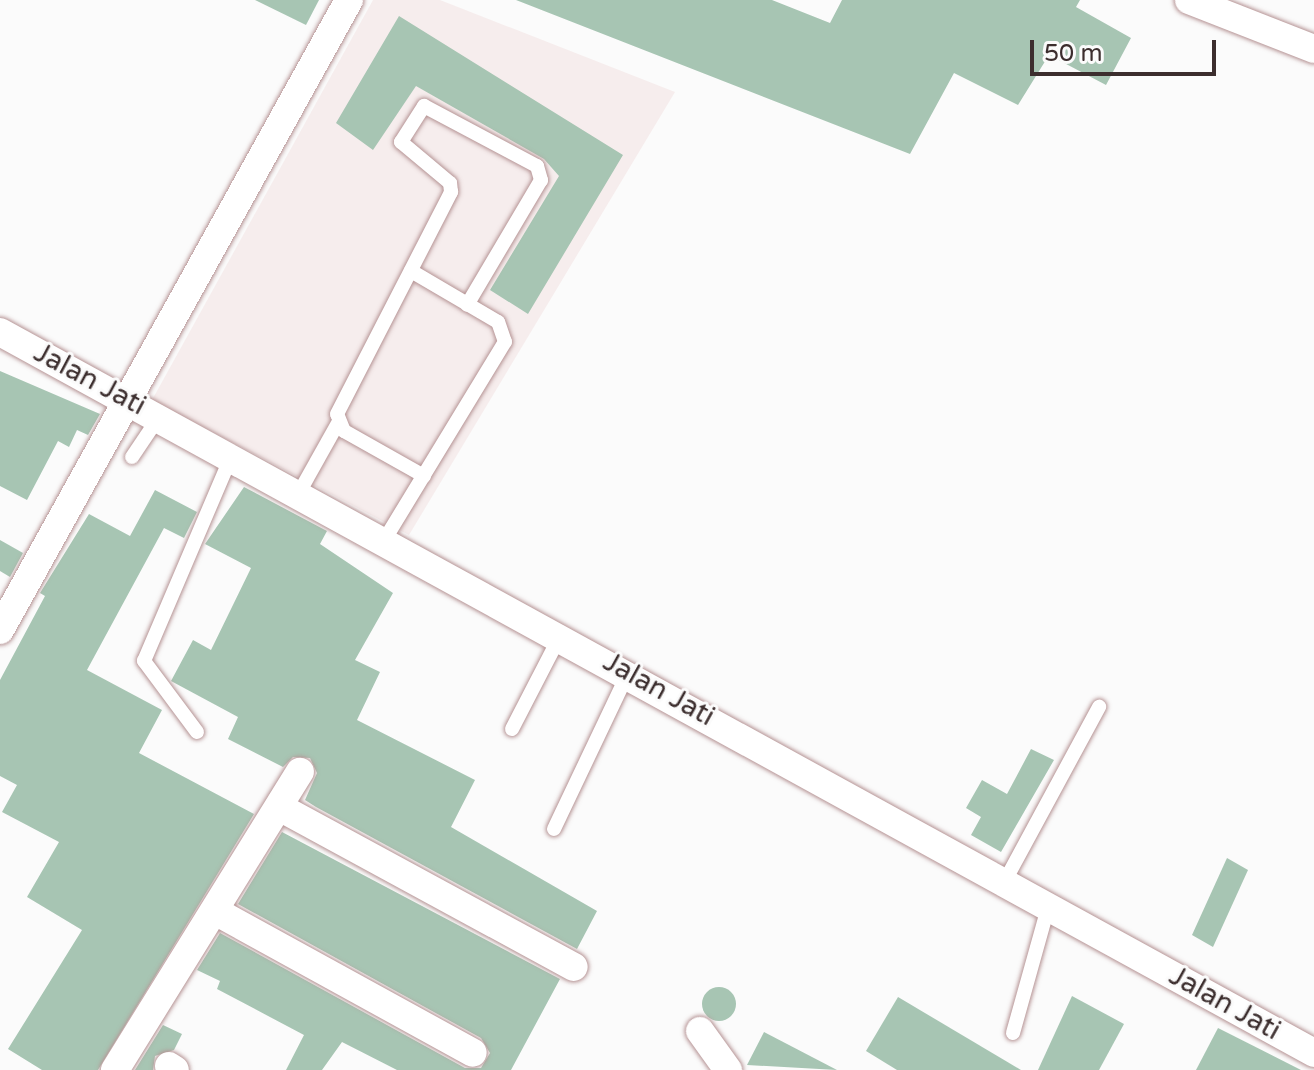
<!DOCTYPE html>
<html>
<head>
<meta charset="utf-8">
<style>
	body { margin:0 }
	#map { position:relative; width:1314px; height:1070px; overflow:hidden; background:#fbfbfb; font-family:"Varela Round",sans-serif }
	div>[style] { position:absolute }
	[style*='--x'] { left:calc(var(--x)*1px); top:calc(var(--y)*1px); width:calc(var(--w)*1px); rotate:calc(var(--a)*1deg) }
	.built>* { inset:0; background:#f6eded }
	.building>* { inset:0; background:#a7c5b3 }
	.round { border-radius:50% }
	.roads { filter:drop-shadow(0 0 2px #b59394) drop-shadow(0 0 2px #b59394) }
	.service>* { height:14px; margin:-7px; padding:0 7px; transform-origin:7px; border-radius:7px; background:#fff }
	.minor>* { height:28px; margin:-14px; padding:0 14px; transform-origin:14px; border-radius:14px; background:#fff }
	span { translate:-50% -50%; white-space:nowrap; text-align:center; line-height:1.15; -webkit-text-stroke:6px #fbfbfb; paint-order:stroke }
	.street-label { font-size:28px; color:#3c2e2e }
	.scale { position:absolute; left:1030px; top:40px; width:186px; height:36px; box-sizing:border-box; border:4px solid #3c2e2e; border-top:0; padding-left:10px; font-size:24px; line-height:28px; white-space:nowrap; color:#3c2e2e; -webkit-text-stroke:6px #fbfbfb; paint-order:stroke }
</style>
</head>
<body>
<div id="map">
	<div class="built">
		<i style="clip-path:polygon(373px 0,440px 0,675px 92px,409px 535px,152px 400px)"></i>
	</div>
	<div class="building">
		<i style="clip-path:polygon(255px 0,319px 0,306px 25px)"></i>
		<i style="clip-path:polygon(516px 0,772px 0,830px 23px,842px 0,1080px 0,1076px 7px,1131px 38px,1106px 85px,1049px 55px,1018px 105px,954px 73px,910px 154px)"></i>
		<i style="clip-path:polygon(399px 16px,623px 155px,528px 314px,490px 290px,559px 176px,544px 159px,416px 86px,373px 150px,336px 123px)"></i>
		<i style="clip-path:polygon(0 371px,100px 414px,88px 435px,77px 430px,69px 447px,58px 441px,27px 500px,0 486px)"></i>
		<i style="clip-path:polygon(244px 487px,327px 531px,320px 544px,393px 593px,355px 660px,380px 672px,357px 720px,475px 780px,451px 827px,597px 911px,577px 949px,316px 807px,305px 800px,317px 773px,310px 758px,293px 757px,283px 767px,228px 739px,238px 717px,171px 681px,193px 640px,211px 650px,251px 568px,205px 544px)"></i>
		<i style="clip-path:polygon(155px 490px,197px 512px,184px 538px,164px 528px,87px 670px,162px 710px,139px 753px,254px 814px,98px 1070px,42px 1070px,8px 1049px,82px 930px,27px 897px,59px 842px,2px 812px,17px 785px,0 776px,0 680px,45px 596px,40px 593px,89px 514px,130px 536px)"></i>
		<i style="clip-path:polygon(0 540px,23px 553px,10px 577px,0 571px)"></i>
		<i style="clip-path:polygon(1031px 749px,1054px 760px,1001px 852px,971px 835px,981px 817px,966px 808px,982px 780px,1007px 794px)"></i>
		<i style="clip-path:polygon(282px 832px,560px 979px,511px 1070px,397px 1070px,342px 1042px,322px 1070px,286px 1070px,304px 1035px,217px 989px,220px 981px,197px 970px,220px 933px,465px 1068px,481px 1068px,490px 1053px,481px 1038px,238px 904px)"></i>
		<i style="clip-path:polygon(1227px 858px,1248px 870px,1213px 947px,1192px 935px)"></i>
		<i class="round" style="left:702px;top:987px;width:34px;height:34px"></i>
		<i style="clip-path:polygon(1072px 996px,1124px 1024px,1099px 1070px,1038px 1070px)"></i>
		<i style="clip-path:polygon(898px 997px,1021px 1070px,897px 1070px,866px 1051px)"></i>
		<i style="clip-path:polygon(163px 1025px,182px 1034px,174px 1050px,155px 1056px,153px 1070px,135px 1070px)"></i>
		<i style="clip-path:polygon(1218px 1028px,1301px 1070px,1196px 1070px)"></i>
		<i style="clip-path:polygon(764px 1032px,837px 1070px,747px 1065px)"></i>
	</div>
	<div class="roads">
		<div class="service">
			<i style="--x:132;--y:457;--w:48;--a:-56"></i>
			<i style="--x:424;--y:476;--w:92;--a:-150.6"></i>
			<i style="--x:344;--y:431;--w:18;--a:-112"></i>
			<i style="--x:337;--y:414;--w:250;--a:-62.8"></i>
			<i style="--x:451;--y:192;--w:9;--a:-96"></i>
			<i style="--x:450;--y:183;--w:64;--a:-140.1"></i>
			<i style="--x:401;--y:142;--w:43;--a:-57.4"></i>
			<i style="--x:424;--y:106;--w:128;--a:28"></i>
			<i style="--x:537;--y:166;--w:15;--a:74"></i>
			<i style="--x:541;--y:180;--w:145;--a:120.6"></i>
			<i style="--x:300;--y:491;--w:78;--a:-60.8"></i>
			<i style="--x:385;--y:539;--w:231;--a:-58.7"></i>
			<i style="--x:505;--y:342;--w:21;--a:-109"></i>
			<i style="--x:498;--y:322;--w:101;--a:-149.6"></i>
			<i style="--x:512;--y:729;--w:105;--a:-62.7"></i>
			<i style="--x:197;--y:732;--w:89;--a:-126.7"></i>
			<i style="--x:144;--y:661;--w:224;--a:-66.9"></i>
			<i style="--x:554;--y:829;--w:173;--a:-64.6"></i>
			<i style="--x:1006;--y:879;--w:196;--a:-61.6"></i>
			<i style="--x:1013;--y:1033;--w:134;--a:-74.4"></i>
		</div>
		<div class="minor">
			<i style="--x:1189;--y:0;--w:134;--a:21.4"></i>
			<i style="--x:0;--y:332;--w:1499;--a:28.75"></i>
			<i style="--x:0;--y:630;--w:720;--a:-61.01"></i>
			<i style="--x:281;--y:808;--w:333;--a:28.5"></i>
			<i style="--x:215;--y:911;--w:294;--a:28.8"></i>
			<i style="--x:700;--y:1031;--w:48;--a:54.3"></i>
			<i style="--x:169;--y:1066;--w:7;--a:34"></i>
			<i style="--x:115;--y:1070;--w:351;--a:-58.2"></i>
		</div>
	</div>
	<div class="street-label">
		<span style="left:90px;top:379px;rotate:28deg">Jalan Jati</span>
		<span style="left:659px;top:689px;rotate:29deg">Jalan Jati</span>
		<span style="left:1225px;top:1003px;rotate:29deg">Jalan Jati</span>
	</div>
	<div class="scale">50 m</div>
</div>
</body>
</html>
